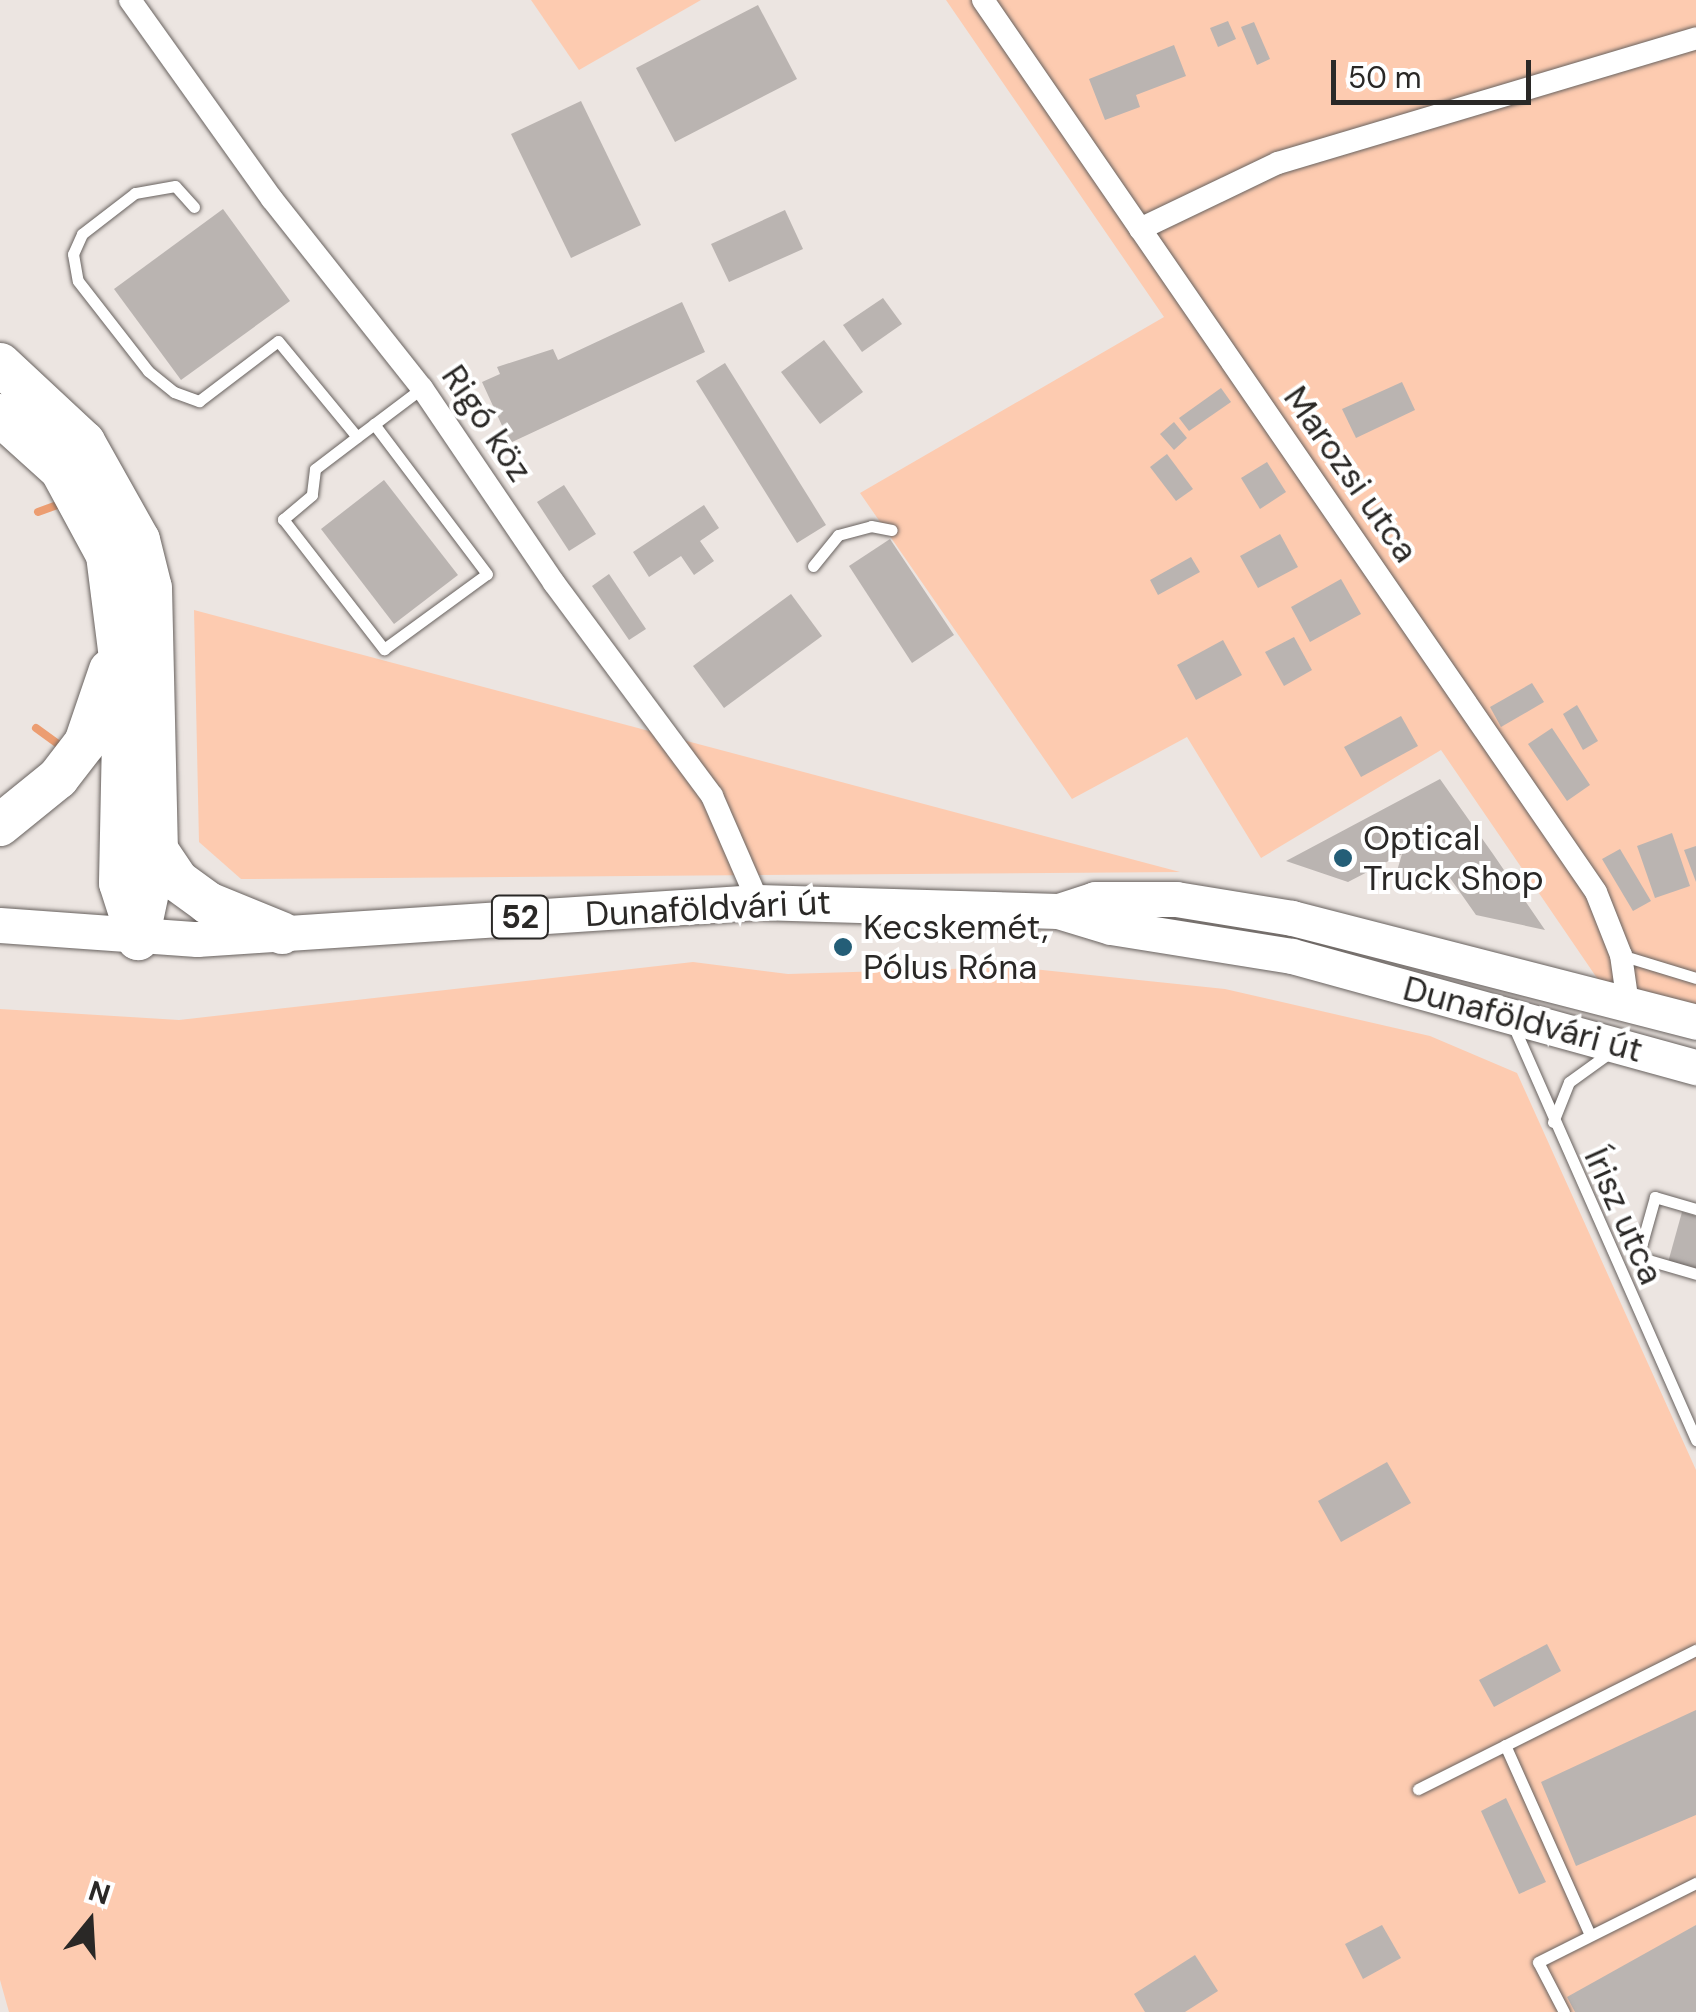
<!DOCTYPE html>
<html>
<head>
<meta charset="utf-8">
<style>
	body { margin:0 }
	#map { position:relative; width:1696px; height:2012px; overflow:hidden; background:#ece5e1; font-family:"DM Sans",sans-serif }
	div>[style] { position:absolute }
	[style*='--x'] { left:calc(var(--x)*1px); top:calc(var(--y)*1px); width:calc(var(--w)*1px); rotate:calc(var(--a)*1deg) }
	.green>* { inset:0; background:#fdcbb0 }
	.stream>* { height:8px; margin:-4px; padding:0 4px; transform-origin:4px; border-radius:4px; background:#ec9d71 }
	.building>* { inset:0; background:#bab4b1 }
	.roads { filter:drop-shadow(0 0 2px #68625f) drop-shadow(0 0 2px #68625f) }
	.lane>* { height:11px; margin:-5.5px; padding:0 5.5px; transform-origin:5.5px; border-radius:5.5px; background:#fff }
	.street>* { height:22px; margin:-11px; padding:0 11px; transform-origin:11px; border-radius:11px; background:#fff }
	.primary>* { height:35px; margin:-17.5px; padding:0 17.5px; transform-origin:17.5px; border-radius:17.5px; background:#fff }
	.highway>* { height:42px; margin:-21px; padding:0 21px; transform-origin:21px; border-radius:21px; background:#fff }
	.dots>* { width:28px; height:28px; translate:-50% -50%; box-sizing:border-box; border:5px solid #fff; border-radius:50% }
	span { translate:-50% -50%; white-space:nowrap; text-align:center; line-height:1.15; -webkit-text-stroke:8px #fff; paint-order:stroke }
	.shield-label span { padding:2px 8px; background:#fff; border:2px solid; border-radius:8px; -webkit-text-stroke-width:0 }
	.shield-label { font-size:32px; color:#2a2826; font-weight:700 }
	.street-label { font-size:35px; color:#2a2826 }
	.poi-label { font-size:35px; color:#2a2826 }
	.left { translate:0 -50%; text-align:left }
	.north { position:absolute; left:40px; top:1872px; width:100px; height:100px; -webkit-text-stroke:8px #fff; paint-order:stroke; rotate:18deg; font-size:28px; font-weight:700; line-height:40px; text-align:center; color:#2a2826 }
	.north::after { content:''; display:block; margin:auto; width:35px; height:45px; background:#2a2826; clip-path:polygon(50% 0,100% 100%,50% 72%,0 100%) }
	.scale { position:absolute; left:1331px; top:60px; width:200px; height:45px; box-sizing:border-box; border:5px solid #2a2826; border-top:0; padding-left:12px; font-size:30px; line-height:35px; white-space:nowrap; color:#2a2826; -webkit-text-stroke:8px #fff; paint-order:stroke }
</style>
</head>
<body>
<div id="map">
	<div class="green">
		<i style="clip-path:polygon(531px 0,701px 0,579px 70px)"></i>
		<i style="clip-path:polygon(946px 0,1696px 0,1696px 1008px,1599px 981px,1441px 750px,1261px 858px,1187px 737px,1072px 799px,860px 493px,1164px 317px)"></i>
		<i style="clip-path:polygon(194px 610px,1180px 872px,241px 879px,199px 842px)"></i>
		<i style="clip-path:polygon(693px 962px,788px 974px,1014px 967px,1225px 989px,1430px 1036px,1517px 1073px,1696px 1470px,1696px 2012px,9px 2012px,0 1980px,0 1009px,179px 1020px)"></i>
	</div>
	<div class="stream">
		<i style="--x:38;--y:512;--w:29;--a:-20"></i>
		<i style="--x:36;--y:728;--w:34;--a:36"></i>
	</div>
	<div class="building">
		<i style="clip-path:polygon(758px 5px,797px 79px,675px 142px,636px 68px)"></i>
		<i style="clip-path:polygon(1228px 21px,1236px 39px,1218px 47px,1210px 28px)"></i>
		<i style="clip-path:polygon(1254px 22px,1270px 59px,1257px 65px,1241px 27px)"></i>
		<i style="clip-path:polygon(1174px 45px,1186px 76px,1136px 95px,1140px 107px,1105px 120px,1089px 79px)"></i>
		<i style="clip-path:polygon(581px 101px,641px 225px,571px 258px,511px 134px)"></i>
		<i style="clip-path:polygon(223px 209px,290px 301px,181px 380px,114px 289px)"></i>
		<i style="clip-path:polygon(785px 210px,803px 249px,729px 282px,711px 244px)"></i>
		<i style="clip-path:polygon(883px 298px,902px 324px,862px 352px,843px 325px)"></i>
		<i style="clip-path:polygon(682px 302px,705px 352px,510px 443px,482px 382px,500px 374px,497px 367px,553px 349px,558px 360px)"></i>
		<i style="clip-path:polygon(824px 340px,863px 392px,820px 424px,781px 372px)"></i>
		<i style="clip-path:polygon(725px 363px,826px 525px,797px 543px,696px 381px)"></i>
		<i style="clip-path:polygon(1402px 382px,1415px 410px,1356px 438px,1342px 409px)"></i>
		<i style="clip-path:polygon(1221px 388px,1231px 402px,1189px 431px,1179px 418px)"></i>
		<i style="clip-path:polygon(1174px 422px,1187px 438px,1174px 450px,1160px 434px)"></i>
		<i style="clip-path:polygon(1167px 454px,1193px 489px,1176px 501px,1150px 467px)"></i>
		<i style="clip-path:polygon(1267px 462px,1286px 492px,1260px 509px,1241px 478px)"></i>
		<i style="clip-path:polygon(384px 480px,458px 575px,394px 624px,321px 529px)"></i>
		<i style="clip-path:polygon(564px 485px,596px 534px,569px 551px,537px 502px)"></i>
		<i style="clip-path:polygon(704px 505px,719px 528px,700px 541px,714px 561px,694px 575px,681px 556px,649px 577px,633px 552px)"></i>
		<i style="clip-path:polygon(1280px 534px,1298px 567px,1258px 588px,1240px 556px)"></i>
		<i style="clip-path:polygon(890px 539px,954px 635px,912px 663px,849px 566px)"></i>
		<i style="clip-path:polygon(1191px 557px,1200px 572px,1158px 595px,1150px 580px)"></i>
		<i style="clip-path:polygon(609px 574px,646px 629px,629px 640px,592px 586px)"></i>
		<i style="clip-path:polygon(1341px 579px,1361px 614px,1310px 642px,1291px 607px)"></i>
		<i style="clip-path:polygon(791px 594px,822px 636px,724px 708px,693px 666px)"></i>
		<i style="clip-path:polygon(1294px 637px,1312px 670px,1284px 686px,1265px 652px)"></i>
		<i style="clip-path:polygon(1223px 640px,1242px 675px,1196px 700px,1177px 665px)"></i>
		<i style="clip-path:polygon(1532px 683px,1544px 702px,1501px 727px,1490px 707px)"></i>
		<i style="clip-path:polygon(1577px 705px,1598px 741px,1583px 750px,1563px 714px)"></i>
		<i style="clip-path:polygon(1401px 716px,1418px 746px,1361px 777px,1344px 747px)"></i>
		<i style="clip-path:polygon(1552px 728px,1590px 785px,1567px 801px,1528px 744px)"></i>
		<i style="clip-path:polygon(1440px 779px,1493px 854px,1545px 930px,1476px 915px,1443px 868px,1436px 893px,1394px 881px,1402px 854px,1348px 882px,1286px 861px)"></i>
		<i style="clip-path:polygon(1672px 833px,1690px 886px,1655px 898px,1637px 846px)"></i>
		<i style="clip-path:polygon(1696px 846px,1696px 882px,1684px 850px)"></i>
		<i style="clip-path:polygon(1620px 849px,1651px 901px,1633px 911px,1602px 859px)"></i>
		<i style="clip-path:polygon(1682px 1212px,1696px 1216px,1696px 1274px,1667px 1266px)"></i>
		<i style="clip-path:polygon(1387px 1462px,1411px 1503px,1341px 1542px,1318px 1501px)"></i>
		<i style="clip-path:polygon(1547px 1644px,1561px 1671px,1494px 1707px,1479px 1680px)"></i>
		<i style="clip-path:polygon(1696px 1710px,1696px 1815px,1576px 1866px,1541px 1782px)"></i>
		<i style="clip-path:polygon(1506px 1798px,1546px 1882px,1519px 1894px,1481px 1811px)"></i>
		<i style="clip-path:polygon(1382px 1925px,1401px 1958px,1363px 1979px,1345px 1944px)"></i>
		<i style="clip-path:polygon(1696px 1925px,1696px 2012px,1575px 2012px,1567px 1997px)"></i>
		<i style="clip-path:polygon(1195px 1955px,1218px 1991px,1185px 2012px,1145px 2012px,1134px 1994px)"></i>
	</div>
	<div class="roads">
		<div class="lane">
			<i style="--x:194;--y:207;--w:28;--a:-132"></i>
			<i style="--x:175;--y:186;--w:41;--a:170.1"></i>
			<i style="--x:135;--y:193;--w:67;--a:142.3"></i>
			<i style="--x:82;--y:234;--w:22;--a:114"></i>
			<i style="--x:73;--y:254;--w:27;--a:80"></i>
			<i style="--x:78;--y:281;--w:114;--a:52.1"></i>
			<i style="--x:148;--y:371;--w:33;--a:39"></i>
			<i style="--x:174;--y:392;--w:27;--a:20"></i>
			<i style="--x:199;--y:401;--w:99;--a:-37.2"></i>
			<i style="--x:278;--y:341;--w:124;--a:50.5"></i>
			<i style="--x:357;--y:437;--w:81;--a:-37"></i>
			<i style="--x:357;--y:437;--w:53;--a:142.7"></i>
			<i style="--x:315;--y:469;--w:26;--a:97"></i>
			<i style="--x:312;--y:495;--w:38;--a:140"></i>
			<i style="--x:283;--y:519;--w:165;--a:52.2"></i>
			<i style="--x:384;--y:649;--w:127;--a:-36.1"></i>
			<i style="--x:487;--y:574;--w:188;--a:-127"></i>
			<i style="--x:813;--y:566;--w:40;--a:-51"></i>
			<i style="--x:838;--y:535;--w:34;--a:-15"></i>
			<i style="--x:871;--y:526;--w:21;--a:11"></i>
			<i style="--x:1621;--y:955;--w:78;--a:17"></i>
			<i style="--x:1513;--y:1025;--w:454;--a:66.2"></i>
			<i style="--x:1553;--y:1122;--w:43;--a:-68.2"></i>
			<i style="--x:1569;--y:1082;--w:53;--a:-35.8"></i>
			<i style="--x:1696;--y:1209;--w:43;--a:-163.7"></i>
			<i style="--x:1655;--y:1197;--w:62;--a:105.8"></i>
			<i style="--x:1638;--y:1257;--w:60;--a:16.3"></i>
			<i style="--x:1505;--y:1745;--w:208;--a:65.9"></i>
			<i style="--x:1418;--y:1789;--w:311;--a:-26.6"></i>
			<i style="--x:1564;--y:2012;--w:56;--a:-117.5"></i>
			<i style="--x:1538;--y:1962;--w:177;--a:-26.6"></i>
		</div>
		<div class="street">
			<i style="--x:130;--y:0;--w:244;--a:54.5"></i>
			<i style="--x:272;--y:199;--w:241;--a:51.6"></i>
			<i style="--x:422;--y:388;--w:235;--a:55.9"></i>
			<i style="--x:554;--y:583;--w:265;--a:53.4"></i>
			<i style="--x:712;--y:796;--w:116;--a:66.5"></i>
			<i style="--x:983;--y:0;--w:1082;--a:55.5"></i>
			<i style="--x:1596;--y:892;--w:68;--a:68.4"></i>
			<i style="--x:1621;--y:955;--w:49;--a:81.9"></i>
			<i style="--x:1140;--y:229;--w:153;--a:-25.6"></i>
			<i style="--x:1278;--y:163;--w:436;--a:-16.6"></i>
		</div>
		<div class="primary">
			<i style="--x:1059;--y:911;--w:38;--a:-18"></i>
			<i style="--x:1095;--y:899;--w:81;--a:0"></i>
			<i style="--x:1176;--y:899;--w:118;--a:9.3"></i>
			<i style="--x:1292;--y:918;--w:417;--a:14.4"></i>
			<i style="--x:0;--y:925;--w:197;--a:4.1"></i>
			<i style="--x:197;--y:939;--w:562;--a:-3.77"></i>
			<i style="--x:758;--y:902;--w:300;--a:1.7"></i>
			<i style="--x:1058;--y:911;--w:55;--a:16.8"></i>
			<i style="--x:1111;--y:927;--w:183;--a:9.1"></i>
			<i style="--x:1292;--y:956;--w:419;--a:15.4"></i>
		</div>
		<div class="highway">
			<i style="--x:0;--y:364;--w:115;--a:42.9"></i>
			<i style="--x:84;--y:442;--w:112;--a:60.7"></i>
			<i style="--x:139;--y:540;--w:49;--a:76"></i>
			<i style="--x:151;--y:588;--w:262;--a:88.7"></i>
			<i style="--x:157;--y:850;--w:91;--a:102.1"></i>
			<i style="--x:0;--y:415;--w:82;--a:42"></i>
			<i style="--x:61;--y:470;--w:97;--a:61.6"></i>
			<i style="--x:107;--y:555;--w:136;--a:82.8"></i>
			<i style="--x:124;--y:690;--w:193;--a:91.2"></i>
			<i style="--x:120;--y:883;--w:59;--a:72.2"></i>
			<i style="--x:0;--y:825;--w:75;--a:-39"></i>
			<i style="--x:58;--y:778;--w:44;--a:-52.4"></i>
			<i style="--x:85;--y:743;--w:77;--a:-71.1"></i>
			<i style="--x:157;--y:850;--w:37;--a:56"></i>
			<i style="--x:178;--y:881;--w:37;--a:36"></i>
			<i style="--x:208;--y:903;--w:80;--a:22.1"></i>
		</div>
	</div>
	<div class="dots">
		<i style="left:1343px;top:858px;background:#245e77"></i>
		<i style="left:843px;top:947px;background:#245e77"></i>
	</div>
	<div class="shield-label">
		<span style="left:520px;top:917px">52</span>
	</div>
	<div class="street-label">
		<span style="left:487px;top:423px;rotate:56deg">Rigó köz</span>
		<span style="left:1351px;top:474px;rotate:55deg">Marozsi utca</span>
		<span style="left:708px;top:908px;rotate:-3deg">Dunaföldvári út</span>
		<span style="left:1523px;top:1019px;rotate:15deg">Dunaföldvári út</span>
		<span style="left:1624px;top:1216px;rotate:66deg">Írisz utca</span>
	</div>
	<div class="poi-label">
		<span class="left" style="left:1363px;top:858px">Optical<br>Truck Shop</span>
		<span class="left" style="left:863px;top:947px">Kecskemét,<br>Pólus Róna</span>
	</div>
	<div class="north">N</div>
	<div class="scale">50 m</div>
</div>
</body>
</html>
